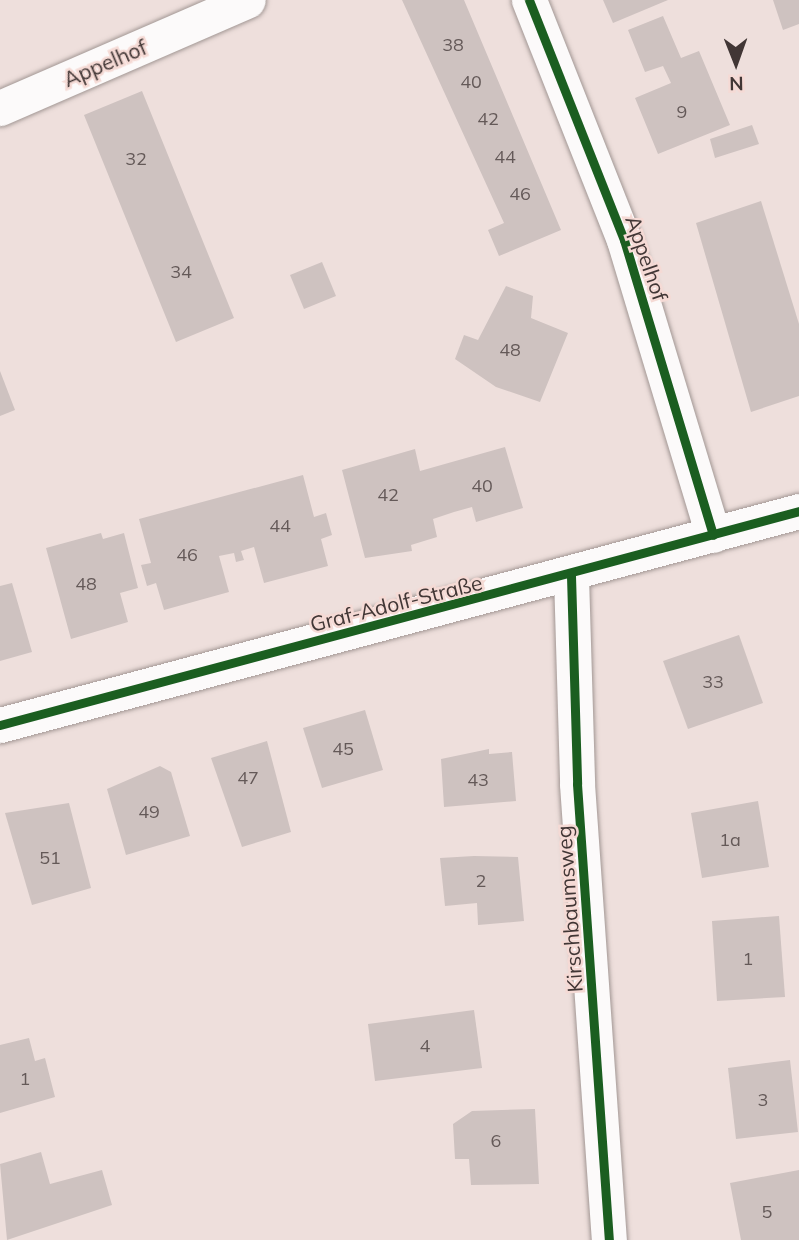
<!DOCTYPE html>
<html>
<head>
<meta charset="utf-8">
<style>
	body { margin:0 }
	#map { position:relative; width:799px; height:1240px; overflow:hidden; background:#eedfdc; font-family:Mulish,sans-serif }
	div>[style] { position:absolute }
	[style*='--x'] { left:calc(var(--x)*1px); top:calc(var(--y)*1px); width:calc(var(--w)*1px); rotate:calc(var(--a)*1deg) }
	.building>* { inset:0; background:#cec2c0 }
	.roads { filter:drop-shadow(0 0 2px #a29794) drop-shadow(0 0 2px #a29794) }
	.street>* { height:35px; margin:-17.5px; padding:0 17.5px; transform-origin:17.5px; border-radius:17.5px; background:#fcfafa }
	.cycleway>* { height:9px; margin:-4.5px; padding:0 4.5px; transform-origin:4.5px; border-radius:4.5px; background:#1b5e20 }
	span { translate:-50% -50%; white-space:nowrap; text-align:center; line-height:1.15; -webkit-text-stroke:5px #f5dad5; paint-order:stroke }
	.number-label { font-size:18px; color:#645958 }
	.number-label span { -webkit-text-stroke-width:0 }
	.street-label { font-size:21px; color:#413635 }
	.north { position:absolute; left:701px; top:28px; width:70px; height:70px; -webkit-text-stroke:5px #f5dad5; paint-order:stroke; rotate:179deg; font-size:19px; font-weight:700; line-height:28px; text-align:center; color:#413635 }
	.north::after { content:''; display:block; margin:auto; width:24px; height:32px; background:#413635; clip-path:polygon(50% 0,100% 100%,50% 72%,0 100%) }
</style>
</head>
<body>
<div id="map">
	<div class="building">
		<i style="clip-path:polygon(402px 0,464px 0,561px 230px,499px 256px,488px 230px,504px 223px)"></i>
		<i style="clip-path:polygon(603px 0,668px 0,613px 23px)"></i>
		<i style="clip-path:polygon(773px 0,799px 0,799px 24px,783px 30px)"></i>
		<i style="clip-path:polygon(663px 16px,681px 58px,699px 51px,730px 125px,658px 154px,635px 98px,671px 83px,663px 66px,645px 72px,628px 30px)"></i>
		<i style="clip-path:polygon(142px 91px,234px 318px,176px 342px,84px 115px)"></i>
		<i style="clip-path:polygon(752px 125px,759px 144px,715px 158px,710px 139px)"></i>
		<i style="clip-path:polygon(761px 201px,799px 324px,799px 396px,751px 412px,696px 223px)"></i>
		<i style="clip-path:polygon(322px 262px,336px 296px,304px 309px,290px 275px)"></i>
		<i style="clip-path:polygon(506px 286px,533px 296px,531px 318px,568px 333px,540px 402px,496px 387px,455px 359px,464px 335px,478px 340px)"></i>
		<i style="clip-path:polygon(0 371px,15px 410px,0 416px)"></i>
		<i style="clip-path:polygon(505px 447px,523px 508px,476px 522px,472px 507px,454px 512px,433px 519px,437px 537px,411px 545px,412px 551px,365px 558px,342px 470px,415px 449px,420px 471px)"></i>
		<i style="clip-path:polygon(303px 475px,314px 517px,326px 513px,332px 535px,321px 539px,328px 566px,264px 583px,254px 547px,241px 551px,244px 560px,236px 562px,234px 553px,219px 556px,229px 592px,164px 610px,156px 583px,147px 586px,141px 565px,151px 563px,139px 519px)"></i>
		<i style="clip-path:polygon(101px 533px,103px 539px,124px 533px,138px 588px,120px 593px,128px 622px,71px 639px,46px 548px)"></i>
		<i style="clip-path:polygon(12px 583px,32px 652px,0 661px,0 586px)"></i>
		<i style="clip-path:polygon(739px 635px,763px 703px,688px 729px,663px 661px)"></i>
		<i style="clip-path:polygon(365px 710px,383px 770px,322px 788px,303px 728px)"></i>
		<i style="clip-path:polygon(267px 741px,291px 832px,242px 847px,211px 758px)"></i>
		<i style="clip-path:polygon(489px 749px,489px 754px,512px 752px,516px 801px,444px 807px,441px 759px)"></i>
		<i style="clip-path:polygon(160px 766px,171px 772px,190px 836px,126px 855px,107px 789px)"></i>
		<i style="clip-path:polygon(758px 801px,769px 867px,702px 878px,691px 813px)"></i>
		<i style="clip-path:polygon(69px 803px,91px 888px,32px 905px,5px 813px)"></i>
		<i style="clip-path:polygon(474px 856px,518px 857px,524px 921px,478px 925px,477px 903px,445px 906px,440px 858px)"></i>
		<i style="clip-path:polygon(779px 916px,785px 997px,717px 1001px,712px 921px)"></i>
		<i style="clip-path:polygon(474px 1010px,482px 1068px,375px 1081px,368px 1024px)"></i>
		<i style="clip-path:polygon(29px 1038px,35px 1061px,45px 1058px,55px 1097px,0 1113px,0 1045px)"></i>
		<i style="clip-path:polygon(790px 1060px,798px 1132px,736px 1139px,728px 1068px)"></i>
		<i style="clip-path:polygon(535px 1109px,539px 1184px,471px 1185px,469px 1159px,455px 1159px,453px 1124px,472px 1111px)"></i>
		<i style="clip-path:polygon(41px 1152px,50px 1184px,102px 1170px,112px 1205px,7px 1240px,0 1164px)"></i>
		<i style="clip-path:polygon(799px 1170px,799px 1240px,741px 1240px,730px 1183px)"></i>
	</div>
	<div class="roads">
		<div class="street">
			<i style="--x:529;--y:0;--w:258;--a:68.4"></i>
			<i style="--x:624;--y:240;--w:308;--a:73.2"></i>
			<i style="--x:0;--y:108;--w:270;--a:-23.5"></i>
			<i style="--x:571;--y:576;--w:208;--a:88.3"></i>
			<i style="--x:577;--y:784;--w:457;--a:86"></i>
			<i style="--x:0;--y:725;--w:827;--a:-14.99"></i>
		</div>
	</div>
	<div class="cycleway">
		<i style="--x:529;--y:0;--w:258;--a:68.4"></i>
		<i style="--x:624;--y:240;--w:308;--a:73.2"></i>
		<i style="--x:571;--y:576;--w:208;--a:88.3"></i>
		<i style="--x:577;--y:784;--w:457;--a:86"></i>
		<i style="--x:0;--y:725;--w:827;--a:-14.99"></i>
	</div>
	<div class="number-label">
		<span style="left:453px;top:45px">38</span>
		<span style="left:471px;top:82px">40</span>
		<span style="left:682px;top:112px">9</span>
		<span style="left:488px;top:119px">42</span>
		<span style="left:505px;top:157px">44</span>
		<span style="left:136px;top:159px">32</span>
		<span style="left:520px;top:194px">46</span>
		<span style="left:181px;top:272px">34</span>
		<span style="left:510px;top:350px">48</span>
		<span style="left:482px;top:486px">40</span>
		<span style="left:388px;top:495px">42</span>
		<span style="left:280px;top:526px">44</span>
		<span style="left:187px;top:555px">46</span>
		<span style="left:86px;top:584px">48</span>
		<span style="left:713px;top:682px">33</span>
		<span style="left:343px;top:749px">45</span>
		<span style="left:248px;top:778px">47</span>
		<span style="left:478px;top:780px">43</span>
		<span style="left:149px;top:812px">49</span>
		<span style="left:730px;top:840px">1a</span>
		<span style="left:50px;top:858px">51</span>
		<span style="left:481px;top:881px">2</span>
		<span style="left:748px;top:959px">1</span>
		<span style="left:425px;top:1046px">4</span>
		<span style="left:25px;top:1079px">1</span>
		<span style="left:763px;top:1100px">3</span>
		<span style="left:496px;top:1141px">6</span>
		<span style="left:767px;top:1212px">5</span>
	</div>
	<div class="street-label">
		<span style="left:105px;top:63px;rotate:-23deg">Appelhof</span>
		<span style="left:647px;top:258px;rotate:71deg">Appelhof</span>
		<span style="left:396px;top:603px;rotate:-14deg">Graf-Adolf-Straße</span>
		<span style="left:569px;top:909px;rotate:-94deg">Kirschbaumsweg</span>
	</div>
	<div class="north">N</div>
</div>
</body>
</html>
